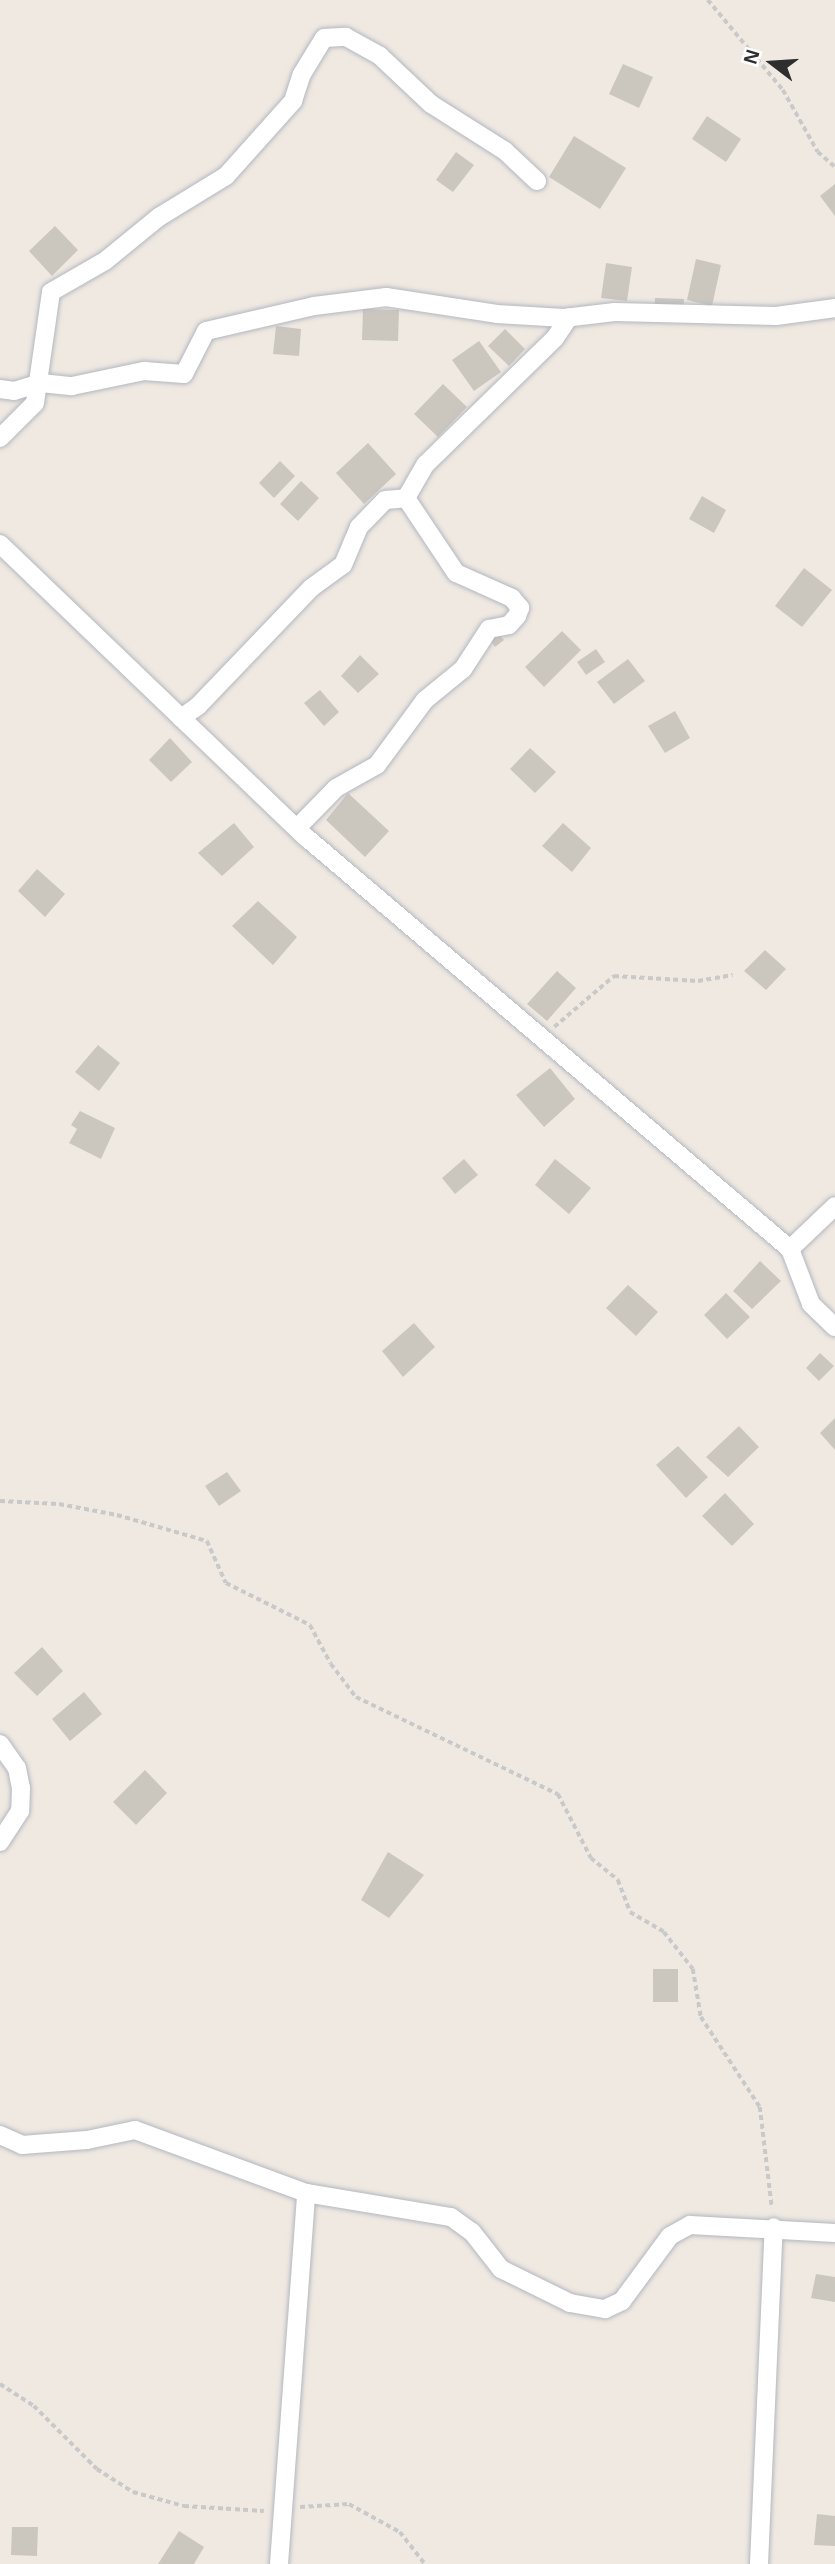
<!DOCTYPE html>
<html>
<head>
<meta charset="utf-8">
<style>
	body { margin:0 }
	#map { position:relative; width:835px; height:2564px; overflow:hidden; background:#efe9e1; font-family:Arial,sans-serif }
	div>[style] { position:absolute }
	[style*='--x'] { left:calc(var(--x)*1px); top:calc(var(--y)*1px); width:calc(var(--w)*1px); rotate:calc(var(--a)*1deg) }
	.building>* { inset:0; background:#cbc7bf }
	.path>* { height:3.5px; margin-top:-1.75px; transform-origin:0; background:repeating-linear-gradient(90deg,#c9c9c9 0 5px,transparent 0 8.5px) }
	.roads { filter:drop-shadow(0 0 2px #b4b7c1) drop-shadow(0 0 2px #b4b7c1) }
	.minor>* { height:18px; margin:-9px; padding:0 9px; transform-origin:9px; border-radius:9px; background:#fff }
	span { translate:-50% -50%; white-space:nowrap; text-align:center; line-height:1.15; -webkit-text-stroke:6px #fff; paint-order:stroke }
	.north { position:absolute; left:737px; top:28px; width:70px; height:70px; -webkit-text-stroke:5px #fff; paint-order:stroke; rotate:287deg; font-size:19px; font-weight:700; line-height:28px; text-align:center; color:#2e2e2e }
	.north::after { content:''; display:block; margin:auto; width:24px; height:32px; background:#2e2e2e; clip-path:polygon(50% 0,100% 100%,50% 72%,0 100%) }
</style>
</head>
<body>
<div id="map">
	<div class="building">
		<i style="clip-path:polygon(623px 64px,653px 77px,639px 108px,609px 94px)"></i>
		<i style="clip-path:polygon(707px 116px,741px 139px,726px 162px,692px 139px)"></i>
		<i style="clip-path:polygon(574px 136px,626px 168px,600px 209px,549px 177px)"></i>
		<i style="clip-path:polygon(456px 152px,474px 165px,453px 192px,436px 180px)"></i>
		<i style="clip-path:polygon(835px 184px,835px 216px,820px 196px)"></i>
		<i style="clip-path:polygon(55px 226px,78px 250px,52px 276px,29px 251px)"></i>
		<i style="clip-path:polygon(696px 259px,721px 265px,712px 306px,687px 300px)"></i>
		<i style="clip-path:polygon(606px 263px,632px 267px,627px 301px,601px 298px)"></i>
		<i style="clip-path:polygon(655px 298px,684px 299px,683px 309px,655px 308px)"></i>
		<i style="clip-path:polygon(363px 309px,399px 310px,398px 341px,362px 340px)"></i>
		<i style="clip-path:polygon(276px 326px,301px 329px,299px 356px,273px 354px)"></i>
		<i style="clip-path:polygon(505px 329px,525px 349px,509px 366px,488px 346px)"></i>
		<i style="clip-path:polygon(479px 341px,501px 372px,474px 391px,452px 360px)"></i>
		<i style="clip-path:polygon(443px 384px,467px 407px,438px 437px,414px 414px)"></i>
		<i style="clip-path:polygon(368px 443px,396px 474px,364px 504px,336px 473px)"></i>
		<i style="clip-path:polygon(280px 461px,295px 476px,274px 498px,259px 483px)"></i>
		<i style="clip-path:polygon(301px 481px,319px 498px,298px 521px,280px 504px)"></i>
		<i style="clip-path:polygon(702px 496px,726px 510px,714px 533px,689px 519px)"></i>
		<i style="clip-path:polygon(804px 568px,832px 590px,802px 627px,775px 606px)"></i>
		<i style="clip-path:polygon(496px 631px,504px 640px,495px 647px,488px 637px)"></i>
		<i style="clip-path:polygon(562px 631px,581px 650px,544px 687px,525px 667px)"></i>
		<i style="clip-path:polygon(596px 649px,605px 662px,586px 675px,577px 662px)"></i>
		<i style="clip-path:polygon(360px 655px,379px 674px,358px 693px,341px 676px)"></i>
		<i style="clip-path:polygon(628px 659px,645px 681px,614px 704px,597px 682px)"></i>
		<i style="clip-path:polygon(320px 690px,339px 712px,324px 726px,304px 703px)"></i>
		<i style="clip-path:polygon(675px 711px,690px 738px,665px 753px,648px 726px)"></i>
		<i style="clip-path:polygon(170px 738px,192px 762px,171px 782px,149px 760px)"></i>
		<i style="clip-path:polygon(530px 748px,556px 772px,535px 793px,510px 769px)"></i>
		<i style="clip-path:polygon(348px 793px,389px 831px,365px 857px,326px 820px)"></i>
		<i style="clip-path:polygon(234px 823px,254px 847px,222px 876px,198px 853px)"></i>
		<i style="clip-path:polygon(563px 823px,591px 848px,572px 872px,542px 846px)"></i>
		<i style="clip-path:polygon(37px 869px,65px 894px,45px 917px,18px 891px)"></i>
		<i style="clip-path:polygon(258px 901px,297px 937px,273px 965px,232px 926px)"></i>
		<i style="clip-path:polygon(765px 950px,786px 969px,766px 990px,744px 971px)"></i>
		<i style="clip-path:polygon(557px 971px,576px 988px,547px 1021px,527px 1004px)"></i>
		<i style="clip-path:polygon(98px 1045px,120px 1063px,99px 1091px,75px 1072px)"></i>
		<i style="clip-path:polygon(550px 1068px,575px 1099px,544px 1127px,516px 1095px)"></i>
		<i style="clip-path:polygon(80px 1111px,115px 1128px,101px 1159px,69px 1143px,77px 1129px,71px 1125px)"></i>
		<i style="clip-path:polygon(464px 1159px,478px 1175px,455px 1194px,442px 1178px)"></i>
		<i style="clip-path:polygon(555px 1159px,591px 1188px,569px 1214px,535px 1185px)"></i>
		<i style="clip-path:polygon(760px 1261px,781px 1281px,752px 1309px,733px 1291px)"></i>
		<i style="clip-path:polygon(628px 1285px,658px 1312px,636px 1336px,606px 1308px)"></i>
		<i style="clip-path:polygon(726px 1293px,750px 1317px,727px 1339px,704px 1315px)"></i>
		<i style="clip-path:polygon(414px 1323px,435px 1347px,403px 1377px,382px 1351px)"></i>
		<i style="clip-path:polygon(820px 1353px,834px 1366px,819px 1381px,806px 1368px)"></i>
		<i style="clip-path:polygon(835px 1418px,835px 1450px,820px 1433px)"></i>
		<i style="clip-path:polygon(739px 1426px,759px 1447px,728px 1477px,706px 1457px)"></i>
		<i style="clip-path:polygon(678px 1446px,708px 1477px,686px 1498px,656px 1465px)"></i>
		<i style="clip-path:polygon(227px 1472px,241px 1491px,219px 1506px,205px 1486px)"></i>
		<i style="clip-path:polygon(725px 1493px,754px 1524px,732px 1546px,702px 1516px)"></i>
		<i style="clip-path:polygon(42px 1647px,63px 1671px,37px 1696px,14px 1673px)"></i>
		<i style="clip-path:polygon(84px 1692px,102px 1714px,70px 1741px,52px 1719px)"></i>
		<i style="clip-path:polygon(145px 1770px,167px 1793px,136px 1825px,113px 1802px)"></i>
		<i style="clip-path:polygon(388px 1852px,424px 1875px,389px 1918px,361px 1900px)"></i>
		<i style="clip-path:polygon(653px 1969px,678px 1969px,678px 2002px,653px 2002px)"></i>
		<i style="clip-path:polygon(816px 2274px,835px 2277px,835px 2302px,811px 2298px)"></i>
		<i style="clip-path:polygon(817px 2514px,835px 2516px,835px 2546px,814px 2545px)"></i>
		<i style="clip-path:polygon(12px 2527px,38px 2527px,37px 2556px,11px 2555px)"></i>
		<i style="clip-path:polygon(179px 2531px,204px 2547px,194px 2564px,158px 2564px)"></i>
	</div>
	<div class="path">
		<i style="--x:708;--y:0;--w:117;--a:50.2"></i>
		<i style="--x:783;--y:90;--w:71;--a:60.6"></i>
		<i style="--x:818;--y:152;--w:23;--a:41"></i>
		<i style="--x:554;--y:1027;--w:79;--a:-40.4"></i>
		<i style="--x:614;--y:976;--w:84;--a:3.4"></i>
		<i style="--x:698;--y:981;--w:35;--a:-10"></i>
		<i style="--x:0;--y:1501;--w:59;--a:2.9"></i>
		<i style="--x:59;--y:1504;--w:59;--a:10.7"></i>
		<i style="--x:117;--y:1515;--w:94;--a:16.1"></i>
		<i style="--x:207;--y:1541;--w:46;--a:65.7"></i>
		<i style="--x:226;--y:1583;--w:94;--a:26.6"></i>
		<i style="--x:310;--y:1625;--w:44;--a:61.7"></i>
		<i style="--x:331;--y:1664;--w:41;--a:52.9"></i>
		<i style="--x:356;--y:1697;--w:224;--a:25.7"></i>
		<i style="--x:558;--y:1794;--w:72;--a:62.7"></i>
		<i style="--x:591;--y:1858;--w:35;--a:39"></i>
		<i style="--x:618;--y:1880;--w:34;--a:69"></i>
		<i style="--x:630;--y:1912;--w:39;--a:30"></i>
		<i style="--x:664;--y:1932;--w:47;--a:51.9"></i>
		<i style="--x:693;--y:1969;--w:49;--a:80.5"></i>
		<i style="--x:701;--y:2017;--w:108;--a:56.8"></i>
		<i style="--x:760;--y:2107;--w:102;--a:83.2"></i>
		<i style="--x:0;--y:2384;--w:40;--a:32.9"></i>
		<i style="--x:34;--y:2406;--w:89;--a:45"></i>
		<i style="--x:97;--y:2469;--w:43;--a:32.6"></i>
		<i style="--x:133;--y:2492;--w:53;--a:15.4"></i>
		<i style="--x:184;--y:2506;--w:80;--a:3.6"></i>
		<i style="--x:300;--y:2507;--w:49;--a:-3.5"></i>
		<i style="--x:349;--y:2504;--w:58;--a:28.8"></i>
		<i style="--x:400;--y:2532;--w:41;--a:52"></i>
	</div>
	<div class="roads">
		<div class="minor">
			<i style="--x:0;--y:389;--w:14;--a:8"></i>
			<i style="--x:14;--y:391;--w:28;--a:-17"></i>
			<i style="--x:41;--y:383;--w:31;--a:6"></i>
			<i style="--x:72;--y:386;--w:74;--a:-11.8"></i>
			<i style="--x:144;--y:371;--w:40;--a:4.3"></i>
			<i style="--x:184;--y:374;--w:48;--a:-62.9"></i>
			<i style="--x:206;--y:331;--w:111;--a:-13"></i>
			<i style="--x:314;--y:306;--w:73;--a:-7.1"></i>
			<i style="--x:386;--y:297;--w:112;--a:8.7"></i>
			<i style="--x:497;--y:314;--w:67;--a:3.4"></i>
			<i style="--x:564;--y:318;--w:51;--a:-6.7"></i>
			<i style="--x:615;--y:312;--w:161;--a:1.4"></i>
			<i style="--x:776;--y:316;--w:60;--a:-7.7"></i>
			<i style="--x:0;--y:438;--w:49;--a:-45"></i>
			<i style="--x:35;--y:403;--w:112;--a:-81.8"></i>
			<i style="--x:51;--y:292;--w:62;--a:-29.9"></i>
			<i style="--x:105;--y:261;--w:70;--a:-39.2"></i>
			<i style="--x:159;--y:217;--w:79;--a:-31.5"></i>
			<i style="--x:226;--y:176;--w:101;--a:-48.2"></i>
			<i style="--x:293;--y:101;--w:28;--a:-72"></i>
			<i style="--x:302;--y:74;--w:42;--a:-58.6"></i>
			<i style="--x:324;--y:38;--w:22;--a:-3"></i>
			<i style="--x:346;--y:37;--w:39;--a:29"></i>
			<i style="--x:380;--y:56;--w:70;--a:43.3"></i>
			<i style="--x:431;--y:104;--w:88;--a:32.4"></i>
			<i style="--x:505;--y:151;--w:44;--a:43.2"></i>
			<i style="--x:0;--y:544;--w:425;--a:43.8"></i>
			<i style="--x:307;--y:838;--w:634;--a:40.4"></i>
			<i style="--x:790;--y:1249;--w:59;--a:69.1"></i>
			<i style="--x:811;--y:1304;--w:33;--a:44"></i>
			<i style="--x:181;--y:718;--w:21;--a:-35"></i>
			<i style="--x:198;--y:706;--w:163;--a:-46.2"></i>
			<i style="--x:311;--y:588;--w:39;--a:-36"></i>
			<i style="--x:343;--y:565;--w:41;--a:-67.2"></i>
			<i style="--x:359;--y:527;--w:37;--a:-46"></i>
			<i style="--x:385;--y:500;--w:21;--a:-5"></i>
			<i style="--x:406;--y:498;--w:39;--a:-60"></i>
			<i style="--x:426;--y:464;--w:180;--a:-44.3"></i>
			<i style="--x:555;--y:338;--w:25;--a:-56"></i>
			<i style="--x:297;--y:828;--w:56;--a:-45.7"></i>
			<i style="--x:336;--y:788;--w:47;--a:-29.3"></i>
			<i style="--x:377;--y:765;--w:81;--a:-53.6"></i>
			<i style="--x:425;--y:700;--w:49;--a:-39.2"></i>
			<i style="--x:463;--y:669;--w:48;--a:-57"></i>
			<i style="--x:489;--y:629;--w:20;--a:-11"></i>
			<i style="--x:509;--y:625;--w:12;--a:-48"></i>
			<i style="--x:517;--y:616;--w:9;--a:-69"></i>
			<i style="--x:520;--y:608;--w:13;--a:-129"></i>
			<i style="--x:512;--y:598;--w:61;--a:-155.9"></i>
			<i style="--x:456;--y:573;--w:90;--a:-123.7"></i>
			<i style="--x:790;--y:1249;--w:62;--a:-43.7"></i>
			<i style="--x:0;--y:1744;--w:29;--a:55"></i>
			<i style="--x:17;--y:1768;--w:20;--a:79"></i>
			<i style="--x:21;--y:1788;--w:23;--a:92"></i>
			<i style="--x:20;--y:1811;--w:37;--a:123"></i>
			<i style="--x:0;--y:2135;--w:24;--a:24"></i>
			<i style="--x:22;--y:2145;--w:65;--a:-4.4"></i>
			<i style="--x:87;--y:2140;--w:49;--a:-11.8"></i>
			<i style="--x:135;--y:2130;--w:182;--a:20.2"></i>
			<i style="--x:306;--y:2193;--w:147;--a:9.4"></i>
			<i style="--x:451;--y:2217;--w:26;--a:36"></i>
			<i style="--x:472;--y:2232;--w:47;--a:51.9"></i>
			<i style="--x:501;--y:2269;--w:77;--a:26.2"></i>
			<i style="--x:570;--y:2303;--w:36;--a:10"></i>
			<i style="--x:605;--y:2309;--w:19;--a:-25"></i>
			<i style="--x:622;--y:2301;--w:81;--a:-53.6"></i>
			<i style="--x:670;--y:2236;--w:23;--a:-29"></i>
			<i style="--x:690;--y:2225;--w:145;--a:3.2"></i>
			<i style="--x:279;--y:2564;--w:372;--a:-85.8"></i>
			<i style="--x:759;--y:2564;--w:337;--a:-87.5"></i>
		</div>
	</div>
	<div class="north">N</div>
</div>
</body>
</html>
